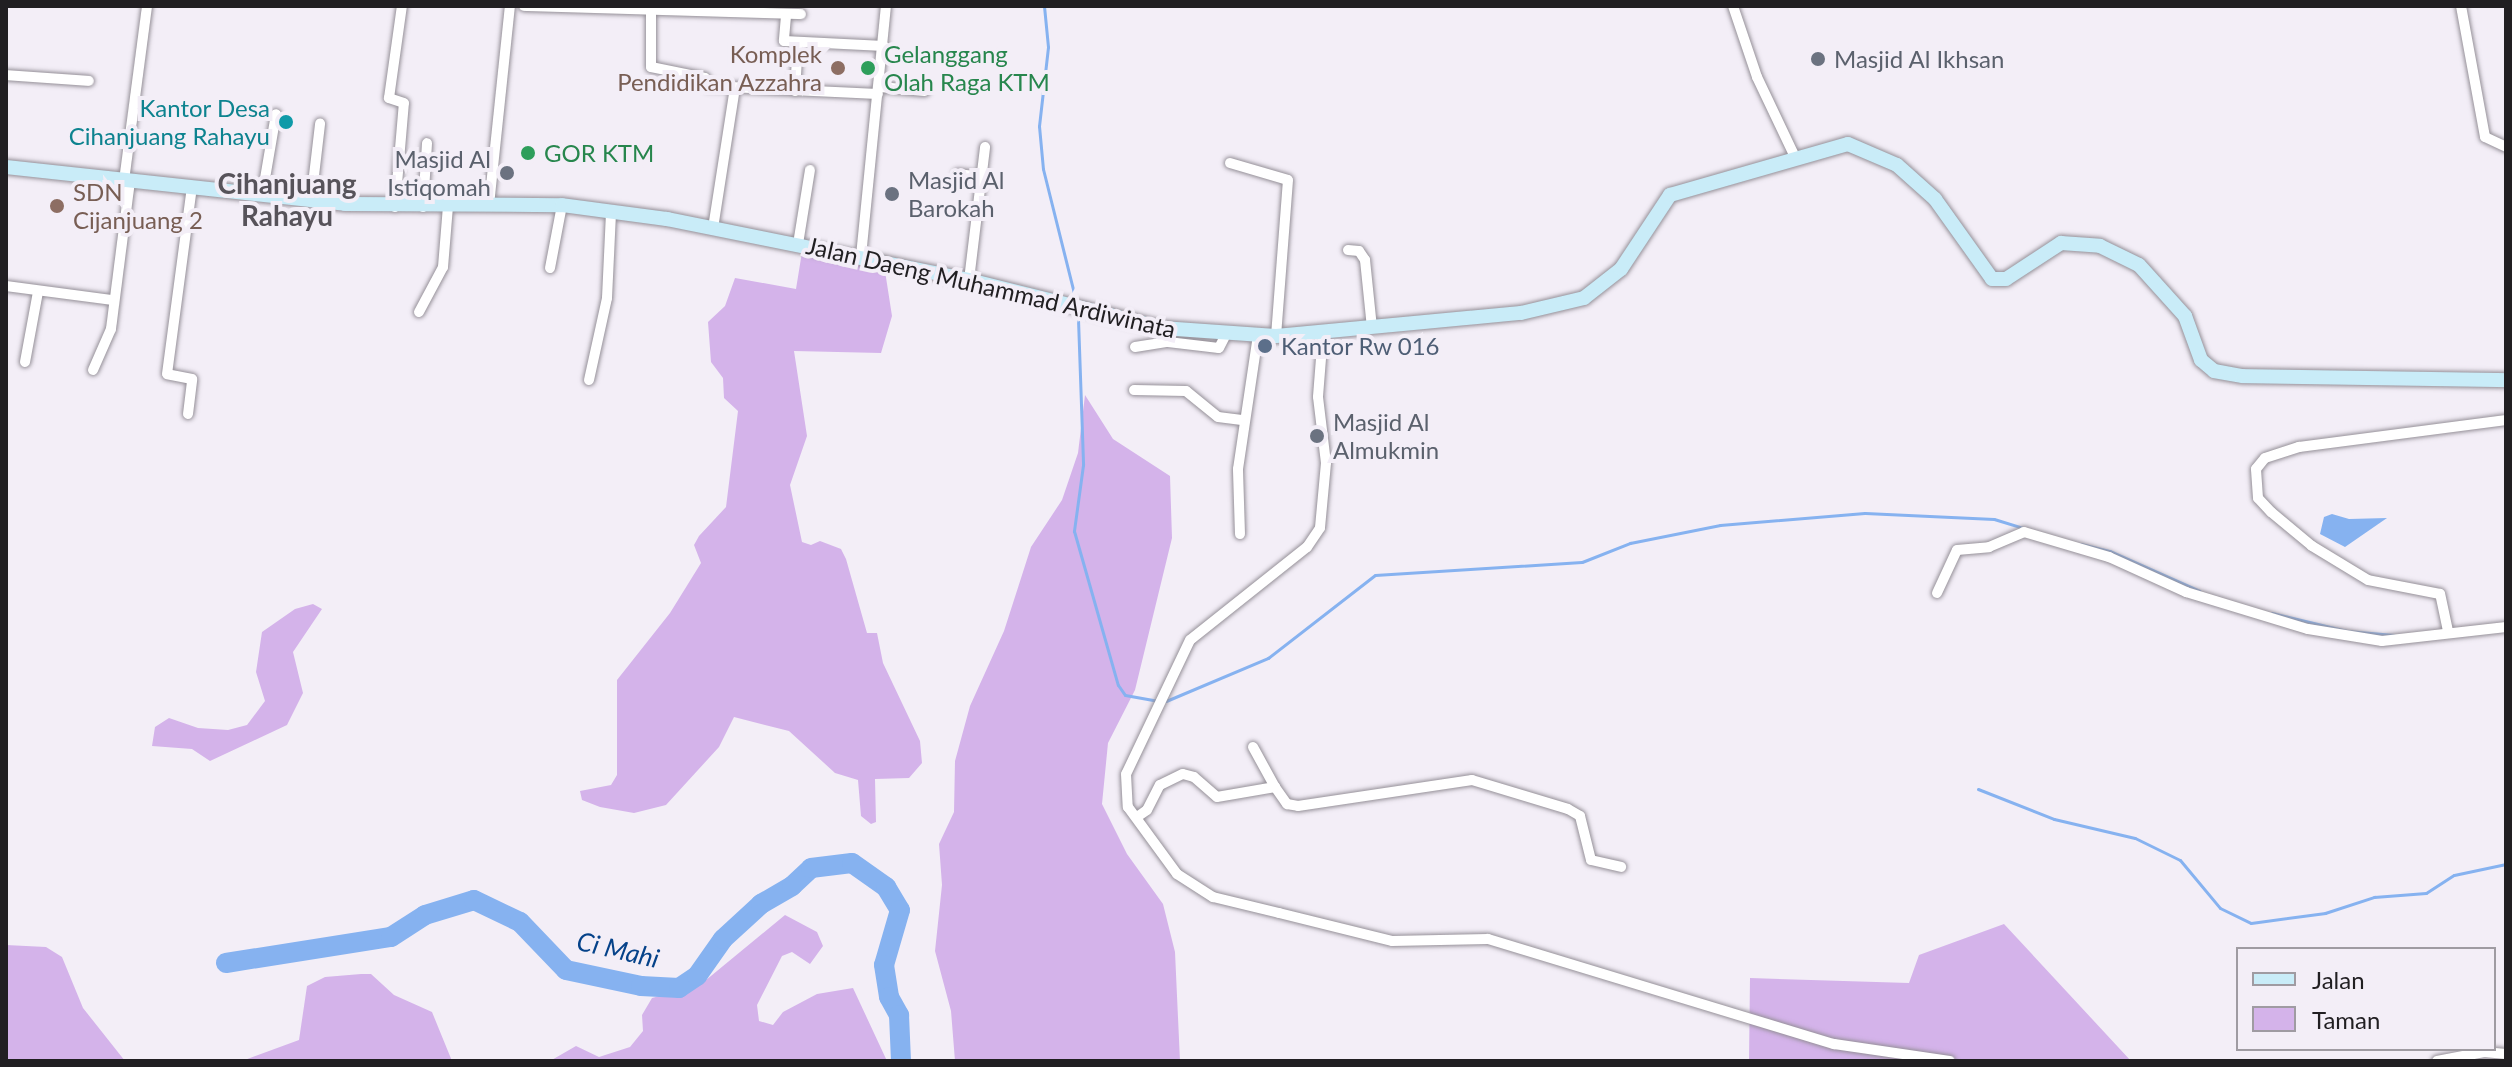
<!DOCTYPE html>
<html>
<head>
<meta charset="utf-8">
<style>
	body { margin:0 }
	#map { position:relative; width:2512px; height:1067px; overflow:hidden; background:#f3eef7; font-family:Lato,sans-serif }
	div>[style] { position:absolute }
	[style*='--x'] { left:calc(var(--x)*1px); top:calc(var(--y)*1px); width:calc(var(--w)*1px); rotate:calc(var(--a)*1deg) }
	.green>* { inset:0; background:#d4b3ea }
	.water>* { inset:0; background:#86b2f0 }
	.stream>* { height:3px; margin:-1.5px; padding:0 1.5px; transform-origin:1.5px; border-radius:1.5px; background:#86b2f0 }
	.river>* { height:20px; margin:-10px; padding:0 10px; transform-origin:10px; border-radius:10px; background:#86b2f0 }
	.roads { filter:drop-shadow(0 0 2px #959098) drop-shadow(0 0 2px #959098) }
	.street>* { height:10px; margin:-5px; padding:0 5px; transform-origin:5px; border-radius:5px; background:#fff }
	.secondary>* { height:14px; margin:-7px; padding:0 7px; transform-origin:7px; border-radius:7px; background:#c9ecf8 }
	.dots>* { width:22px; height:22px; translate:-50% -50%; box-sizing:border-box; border:4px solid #f3eef7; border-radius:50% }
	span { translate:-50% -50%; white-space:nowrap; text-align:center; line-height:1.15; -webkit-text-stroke:8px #f3eef7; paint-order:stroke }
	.education-label { font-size:24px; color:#785e54 }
	.right { translate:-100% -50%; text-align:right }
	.left { translate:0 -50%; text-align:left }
	.leisure-label { font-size:24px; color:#27864d }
	.worship-label { font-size:24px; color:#5b616d }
	.culture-label { font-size:24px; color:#0d838f }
	.street-label { font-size:24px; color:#211f22 }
	.service-label { font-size:24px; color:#4e5e75 }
	.water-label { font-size:26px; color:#054289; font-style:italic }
	.quarter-label { font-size:28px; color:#57535a; font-weight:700 }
	.frame { position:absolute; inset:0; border:8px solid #211f22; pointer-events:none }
	.legend { position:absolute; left:2236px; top:947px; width:260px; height:104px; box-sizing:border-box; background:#f3eef7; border:2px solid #9f9ba2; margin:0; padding:10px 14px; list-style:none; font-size:24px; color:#211f22 }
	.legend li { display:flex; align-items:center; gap:16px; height:40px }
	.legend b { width:40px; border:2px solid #9f9ba2 }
</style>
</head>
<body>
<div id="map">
	<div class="green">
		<i style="clip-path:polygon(802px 252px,885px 271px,892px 316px,881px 353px,794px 351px,807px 436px,790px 485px,802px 542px,811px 545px,820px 541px,841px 549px,846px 559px,867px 633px,877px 633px,883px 663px,920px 741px,922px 763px,909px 778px,875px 779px,876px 822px,871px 824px,861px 816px,858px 780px,835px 773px,789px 731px,734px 717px,719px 747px,666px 805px,634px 813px,600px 807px,582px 800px,580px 791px,611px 785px,617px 775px,617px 680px,670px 613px,701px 563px,694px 545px,699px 536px,726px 507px,738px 411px,724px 398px,723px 378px,711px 362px,708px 322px,725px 306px,735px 278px,796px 289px)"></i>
		<i style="clip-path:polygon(1085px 395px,1113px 439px,1170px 476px,1172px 538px,1135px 690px,1108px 743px,1102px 804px,1127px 854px,1163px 904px,1175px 952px,1180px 1061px,955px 1061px,951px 1011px,935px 951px,942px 885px,939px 844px,954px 812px,955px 761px,970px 706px,1004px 631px,1031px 547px,1062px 500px,1078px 453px)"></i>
		<i style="clip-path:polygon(313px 604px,322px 609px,293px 652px,303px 693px,287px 725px,210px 761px,192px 749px,152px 746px,155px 727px,169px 718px,198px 728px,228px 730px,247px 725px,265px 701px,256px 672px,262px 632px,295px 609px)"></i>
		<i style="clip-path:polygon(785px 915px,817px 932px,823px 946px,810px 964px,792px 952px,782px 956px,757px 1005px,759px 1021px,773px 1025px,783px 1012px,817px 994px,853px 988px,887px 1061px,550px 1061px,576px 1046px,599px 1057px,630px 1047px,643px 1031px,642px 1015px,652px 998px,700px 985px)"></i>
		<i style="clip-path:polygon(2004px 924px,2131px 1061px,1749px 1061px,1750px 978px,1909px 983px,1919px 955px)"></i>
		<i style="clip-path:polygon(6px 945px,46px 947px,62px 957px,83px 1008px,125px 1061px,6px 1061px)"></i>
		<i style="clip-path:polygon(361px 974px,371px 974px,394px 995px,432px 1012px,452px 1061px,242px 1061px,299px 1040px,307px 986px,325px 977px)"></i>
	</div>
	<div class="water">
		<i style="clip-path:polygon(2332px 514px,2349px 519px,2387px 518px,2345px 547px,2320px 534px,2324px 517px)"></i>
	</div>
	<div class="stream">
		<i style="--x:1044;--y:6;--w:41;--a:84.4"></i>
		<i style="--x:1048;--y:47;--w:80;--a:96.5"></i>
		<i style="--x:1039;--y:126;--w:43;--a:84.7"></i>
		<i style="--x:1043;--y:169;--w:136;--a:76"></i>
		<i style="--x:1078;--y:319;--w:146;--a:88"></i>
		<i style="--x:1083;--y:465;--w:67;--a:97.8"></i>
		<i style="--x:1074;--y:531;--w:160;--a:74.1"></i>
		<i style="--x:1118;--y:685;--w:12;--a:55"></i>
		<i style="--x:1125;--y:695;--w:34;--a:10"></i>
		<i style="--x:2081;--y:544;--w:30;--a:14"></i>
		<i style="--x:2110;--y:551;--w:98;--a:24"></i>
		<i style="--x:2272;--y:613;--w:77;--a:13.5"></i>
		<i style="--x:2347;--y:631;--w:47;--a:4.9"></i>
		<i style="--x:1166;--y:701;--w:111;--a:-22.9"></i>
		<i style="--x:1268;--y:658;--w:135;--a:-37.8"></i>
		<i style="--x:1375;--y:575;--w:207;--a:-3.6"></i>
		<i style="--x:1582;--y:562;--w:52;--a:-21.6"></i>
		<i style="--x:1630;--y:543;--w:92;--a:-11.3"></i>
		<i style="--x:1720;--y:525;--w:145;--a:-4.7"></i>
		<i style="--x:1865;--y:513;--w:129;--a:2.7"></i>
		<i style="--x:1994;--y:519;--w:31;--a:17"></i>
		<i style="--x:1978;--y:789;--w:82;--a:21.5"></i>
		<i style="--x:2054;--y:819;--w:83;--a:13.2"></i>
		<i style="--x:2135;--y:838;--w:50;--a:26.1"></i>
		<i style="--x:2180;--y:860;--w:62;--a:50.2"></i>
		<i style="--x:2220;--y:908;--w:34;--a:26"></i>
		<i style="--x:2251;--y:923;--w:75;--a:-7.7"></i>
		<i style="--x:2325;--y:913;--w:52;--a:-18.1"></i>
		<i style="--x:2374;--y:897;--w:52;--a:-4.4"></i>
		<i style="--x:2426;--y:893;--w:33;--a:-33"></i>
		<i style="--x:2454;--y:875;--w:53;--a:-11.9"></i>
	</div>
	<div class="river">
		<i style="--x:226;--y:963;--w:167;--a:-9"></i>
		<i style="--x:391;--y:937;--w:40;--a:-32.9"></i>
		<i style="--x:425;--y:915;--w:51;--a:-17"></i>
		<i style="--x:474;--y:900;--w:51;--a:25.6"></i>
		<i style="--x:520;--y:922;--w:66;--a:46.2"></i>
		<i style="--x:566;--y:970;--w:77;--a:12"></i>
		<i style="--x:641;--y:986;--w:38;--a:3"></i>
		<i style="--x:679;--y:988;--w:22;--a:-34"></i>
		<i style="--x:697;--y:976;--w:45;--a:-54.9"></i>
		<i style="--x:723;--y:939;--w:52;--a:-42.6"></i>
		<i style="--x:761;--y:904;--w:36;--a:-30"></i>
		<i style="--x:792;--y:886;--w:26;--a:-43"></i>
		<i style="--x:811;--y:868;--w:41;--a:-7"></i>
		<i style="--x:852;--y:863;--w:42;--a:35.2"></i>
		<i style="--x:886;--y:887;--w:27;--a:59"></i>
		<i style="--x:900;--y:910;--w:57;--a:106.2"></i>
		<i style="--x:884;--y:965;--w:32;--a:81"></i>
		<i style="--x:889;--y:997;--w:21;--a:61"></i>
		<i style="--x:899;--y:1015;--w:46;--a:87.5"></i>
	</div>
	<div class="roads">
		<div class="street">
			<i style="--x:524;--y:6;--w:277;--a:1.7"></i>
			<i style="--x:1733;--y:6;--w:75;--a:71.3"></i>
			<i style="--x:1757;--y:77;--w:89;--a:64.6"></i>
			<i style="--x:2461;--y:6;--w:133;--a:79.6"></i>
			<i style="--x:2485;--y:137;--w:23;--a:25"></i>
			<i style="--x:651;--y:10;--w:57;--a:90"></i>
			<i style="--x:651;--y:67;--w:55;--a:11.5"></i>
			<i style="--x:705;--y:78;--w:9;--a:69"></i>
			<i style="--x:708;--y:86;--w:170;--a:2.7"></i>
			<i style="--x:786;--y:16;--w:25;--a:95"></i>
			<i style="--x:784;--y:41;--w:100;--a:2.9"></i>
			<i style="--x:6;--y:75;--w:83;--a:4.1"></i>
			<i style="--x:880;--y:87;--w:45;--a:5.1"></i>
			<i style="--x:795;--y:91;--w:49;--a:-86.5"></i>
			<i style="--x:1230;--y:163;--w:60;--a:16.3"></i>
			<i style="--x:1288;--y:180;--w:156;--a:94.4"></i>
			<i style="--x:958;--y:174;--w:24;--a:7"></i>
			<i style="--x:124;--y:181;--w:177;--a:-82.5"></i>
			<i style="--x:262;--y:196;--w:83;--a:-80.3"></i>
			<i style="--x:311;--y:201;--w:78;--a:-83.3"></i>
			<i style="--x:489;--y:205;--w:200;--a:-84"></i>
			<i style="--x:395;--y:207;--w:104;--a:-85.1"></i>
			<i style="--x:404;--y:103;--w:16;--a:-162"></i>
			<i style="--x:389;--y:98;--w:93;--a:-82"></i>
			<i style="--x:423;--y:207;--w:64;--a:-86.4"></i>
			<i style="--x:713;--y:228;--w:142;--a:-81.1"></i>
			<i style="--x:798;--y:244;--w:75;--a:-80.8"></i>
			<i style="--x:1348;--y:250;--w:11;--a:5"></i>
			<i style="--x:1359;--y:251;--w:11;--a:56"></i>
			<i style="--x:1365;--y:260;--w:68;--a:84.1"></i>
			<i style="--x:861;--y:256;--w:251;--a:-84.3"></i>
			<i style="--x:550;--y:268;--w:64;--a:-79.2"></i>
			<i style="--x:969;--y:280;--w:134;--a:-83.1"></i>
			<i style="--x:6;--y:286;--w:108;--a:7.5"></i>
			<i style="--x:419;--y:312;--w:51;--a:-61.9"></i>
			<i style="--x:443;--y:267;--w:61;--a:-85.3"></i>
			<i style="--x:1323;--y:333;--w:64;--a:94.5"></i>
			<i style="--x:1318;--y:397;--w:66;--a:83.1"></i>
			<i style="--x:1326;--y:463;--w:65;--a:95.3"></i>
			<i style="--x:1320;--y:528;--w:23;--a:124"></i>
			<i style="--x:1307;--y:547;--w:149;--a:141.5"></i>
			<i style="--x:1190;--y:640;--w:148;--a:115.5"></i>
			<i style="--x:1126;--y:774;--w:33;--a:87"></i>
			<i style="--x:1128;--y:807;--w:83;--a:53.8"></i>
			<i style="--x:1177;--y:874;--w:43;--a:32.6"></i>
			<i style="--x:1213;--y:897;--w:68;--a:13.6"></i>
			<i style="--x:1279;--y:913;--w:116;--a:13.9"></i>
			<i style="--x:1392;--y:941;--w:96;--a:-1.2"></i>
			<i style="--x:1488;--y:939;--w:362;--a:16.9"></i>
			<i style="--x:1834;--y:1044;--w:117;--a:8.3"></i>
			<i style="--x:1135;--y:347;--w:33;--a:-9"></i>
			<i style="--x:1168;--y:342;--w:51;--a:6.7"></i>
			<i style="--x:1219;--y:348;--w:16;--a:-63"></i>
			<i style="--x:25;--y:362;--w:71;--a:-79.5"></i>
			<i style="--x:93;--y:370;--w:45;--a:-66.3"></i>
			<i style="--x:111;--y:329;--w:149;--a:-82.7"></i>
			<i style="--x:589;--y:380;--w:84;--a:-77.6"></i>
			<i style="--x:607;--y:298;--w:86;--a:-87.3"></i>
			<i style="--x:1134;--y:390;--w:52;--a:1.1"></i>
			<i style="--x:1186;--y:391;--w:41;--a:39.1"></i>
			<i style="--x:1218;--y:417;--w:26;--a:7"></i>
			<i style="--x:188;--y:414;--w:35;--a:-83"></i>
			<i style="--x:192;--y:379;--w:25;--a:-169"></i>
			<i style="--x:167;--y:374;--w:189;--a:-82.4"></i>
			<i style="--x:1240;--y:534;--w:65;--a:-91.8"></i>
			<i style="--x:1238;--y:469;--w:135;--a:-81.5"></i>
			<i style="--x:1937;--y:593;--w:47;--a:-65.1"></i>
			<i style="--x:1957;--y:550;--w:32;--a:-5"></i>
			<i style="--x:1989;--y:547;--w:38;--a:-23"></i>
			<i style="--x:2024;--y:532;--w:89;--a:16.4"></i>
			<i style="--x:2109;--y:557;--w:85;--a:24.4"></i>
			<i style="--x:2186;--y:592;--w:127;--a:16.9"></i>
			<i style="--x:2308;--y:629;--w:75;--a:9.2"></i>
			<i style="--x:2382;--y:641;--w:125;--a:-6.4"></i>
			<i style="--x:2448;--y:631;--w:38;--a:-102"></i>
			<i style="--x:2440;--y:594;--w:73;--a:-169"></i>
			<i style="--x:2368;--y:580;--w:66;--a:-148.7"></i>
			<i style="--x:2312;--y:546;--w:53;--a:-140.3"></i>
			<i style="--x:2271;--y:512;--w:19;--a:-133"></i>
			<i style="--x:2258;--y:498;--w:29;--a:-94"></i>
			<i style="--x:2256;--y:469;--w:14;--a:-51"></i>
			<i style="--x:2265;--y:458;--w:36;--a:-18"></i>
			<i style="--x:2299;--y:447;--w:209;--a:-7.4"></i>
			<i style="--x:1253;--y:747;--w:46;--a:61.2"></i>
			<i style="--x:1137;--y:817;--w:12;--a:-35"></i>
			<i style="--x:1147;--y:810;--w:28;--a:-63"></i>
			<i style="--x:1160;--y:785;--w:25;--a:-26"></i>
			<i style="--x:1183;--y:774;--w:11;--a:15"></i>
			<i style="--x:1194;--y:777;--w:30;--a:41"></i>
			<i style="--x:1217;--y:797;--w:59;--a:-9.8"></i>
			<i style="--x:1275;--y:787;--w:21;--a:55"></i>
			<i style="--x:1287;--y:804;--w:11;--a:10"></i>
			<i style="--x:1298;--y:806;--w:176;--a:-8.5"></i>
			<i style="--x:1472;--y:780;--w:100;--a:16.8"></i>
			<i style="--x:1568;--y:809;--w:14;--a:30"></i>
			<i style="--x:1580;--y:816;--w:45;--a:76"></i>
			<i style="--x:1591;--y:860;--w:31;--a:13"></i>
			<i style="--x:2437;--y:1061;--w:48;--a:-10.8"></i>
			<i style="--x:2484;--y:1052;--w:22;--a:5"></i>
		</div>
		<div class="secondary">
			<i style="--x:6;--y:167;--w:341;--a:6.2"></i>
			<i style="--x:345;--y:204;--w:217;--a:0.3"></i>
			<i style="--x:562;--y:205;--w:106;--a:7.6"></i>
			<i style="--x:667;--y:219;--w:308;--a:11.4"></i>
			<i style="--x:969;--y:280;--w:199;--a:14"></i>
			<i style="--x:1162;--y:328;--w:114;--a:4"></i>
			<i style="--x:1276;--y:336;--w:246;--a:-5.4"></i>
			<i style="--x:1521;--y:313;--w:65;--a:-13.4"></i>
			<i style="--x:1584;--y:298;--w:47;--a:-38.1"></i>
			<i style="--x:1621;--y:269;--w:89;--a:-56.5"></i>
			<i style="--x:1670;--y:195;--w:185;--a:-16"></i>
			<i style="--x:1848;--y:144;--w:53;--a:23.2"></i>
			<i style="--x:1897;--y:165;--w:51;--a:41.8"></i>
			<i style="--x:1935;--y:199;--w:98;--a:54.5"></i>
			<i style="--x:1992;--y:279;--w:14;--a:0"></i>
			<i style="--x:2006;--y:279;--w:66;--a:-33.2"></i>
			<i style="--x:2061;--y:243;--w:39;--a:4"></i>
			<i style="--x:2100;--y:246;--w:43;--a:26"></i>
			<i style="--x:2139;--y:265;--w:69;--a:48"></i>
			<i style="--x:2185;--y:316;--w:47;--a:70"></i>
			<i style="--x:2201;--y:360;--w:17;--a:40"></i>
			<i style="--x:2214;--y:371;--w:29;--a:10"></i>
			<i style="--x:2243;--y:376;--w:263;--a:0.9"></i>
		</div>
	</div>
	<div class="dots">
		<i style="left:1818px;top:59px;background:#6b7280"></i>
		<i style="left:838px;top:68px;background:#8d6e63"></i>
		<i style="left:868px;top:68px;background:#2e9e5b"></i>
		<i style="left:286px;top:122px;background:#0f9aa8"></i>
		<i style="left:528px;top:153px;background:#2e9e5b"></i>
		<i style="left:507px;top:173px;background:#6b7280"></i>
		<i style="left:892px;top:194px;background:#6b7280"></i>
		<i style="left:57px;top:206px;background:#8d6e63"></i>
		<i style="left:1265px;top:346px;background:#5c6f8a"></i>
		<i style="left:1317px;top:436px;background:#6b7280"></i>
	</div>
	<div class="education-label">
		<span class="right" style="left:822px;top:68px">Komplek<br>Pendidikan Azzahra</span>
		<span class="left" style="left:73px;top:206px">SDN<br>Cijanjuang 2</span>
	</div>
	<div class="leisure-label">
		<span class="left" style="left:884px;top:68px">Gelanggang<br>Olah Raga KTM</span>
		<span class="left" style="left:544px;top:153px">GOR KTM</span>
	</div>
	<div class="worship-label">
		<span class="left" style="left:1834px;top:59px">Masjid Al Ikhsan</span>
		<span class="right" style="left:491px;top:173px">Masjid Al<br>Istiqomah</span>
		<span class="left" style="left:908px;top:194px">Masjid Al<br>Barokah</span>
		<span class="left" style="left:1333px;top:436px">Masjid Al<br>Almukmin</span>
	</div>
	<div class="culture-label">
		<span class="right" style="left:270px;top:122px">Kantor Desa<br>Cihanjuang Rahayu</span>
	</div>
	<div class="street-label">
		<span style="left:991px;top:287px;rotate:13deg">Jalan Daeng Muhammad Ardiwinata</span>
	</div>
	<div class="service-label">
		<span class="left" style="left:1281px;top:346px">Kantor Rw 016</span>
	</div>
	<div class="water-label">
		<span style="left:618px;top:950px;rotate:13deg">Ci Mahi</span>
	</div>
	<div class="quarter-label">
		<span style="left:287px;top:199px">Cihanjuang<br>Rahayu</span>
	</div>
	<div class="frame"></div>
	<ul class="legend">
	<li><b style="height:10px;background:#c9ecf8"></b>Jalan</li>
	<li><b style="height:22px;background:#d4b3ea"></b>Taman</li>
	</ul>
</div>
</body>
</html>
